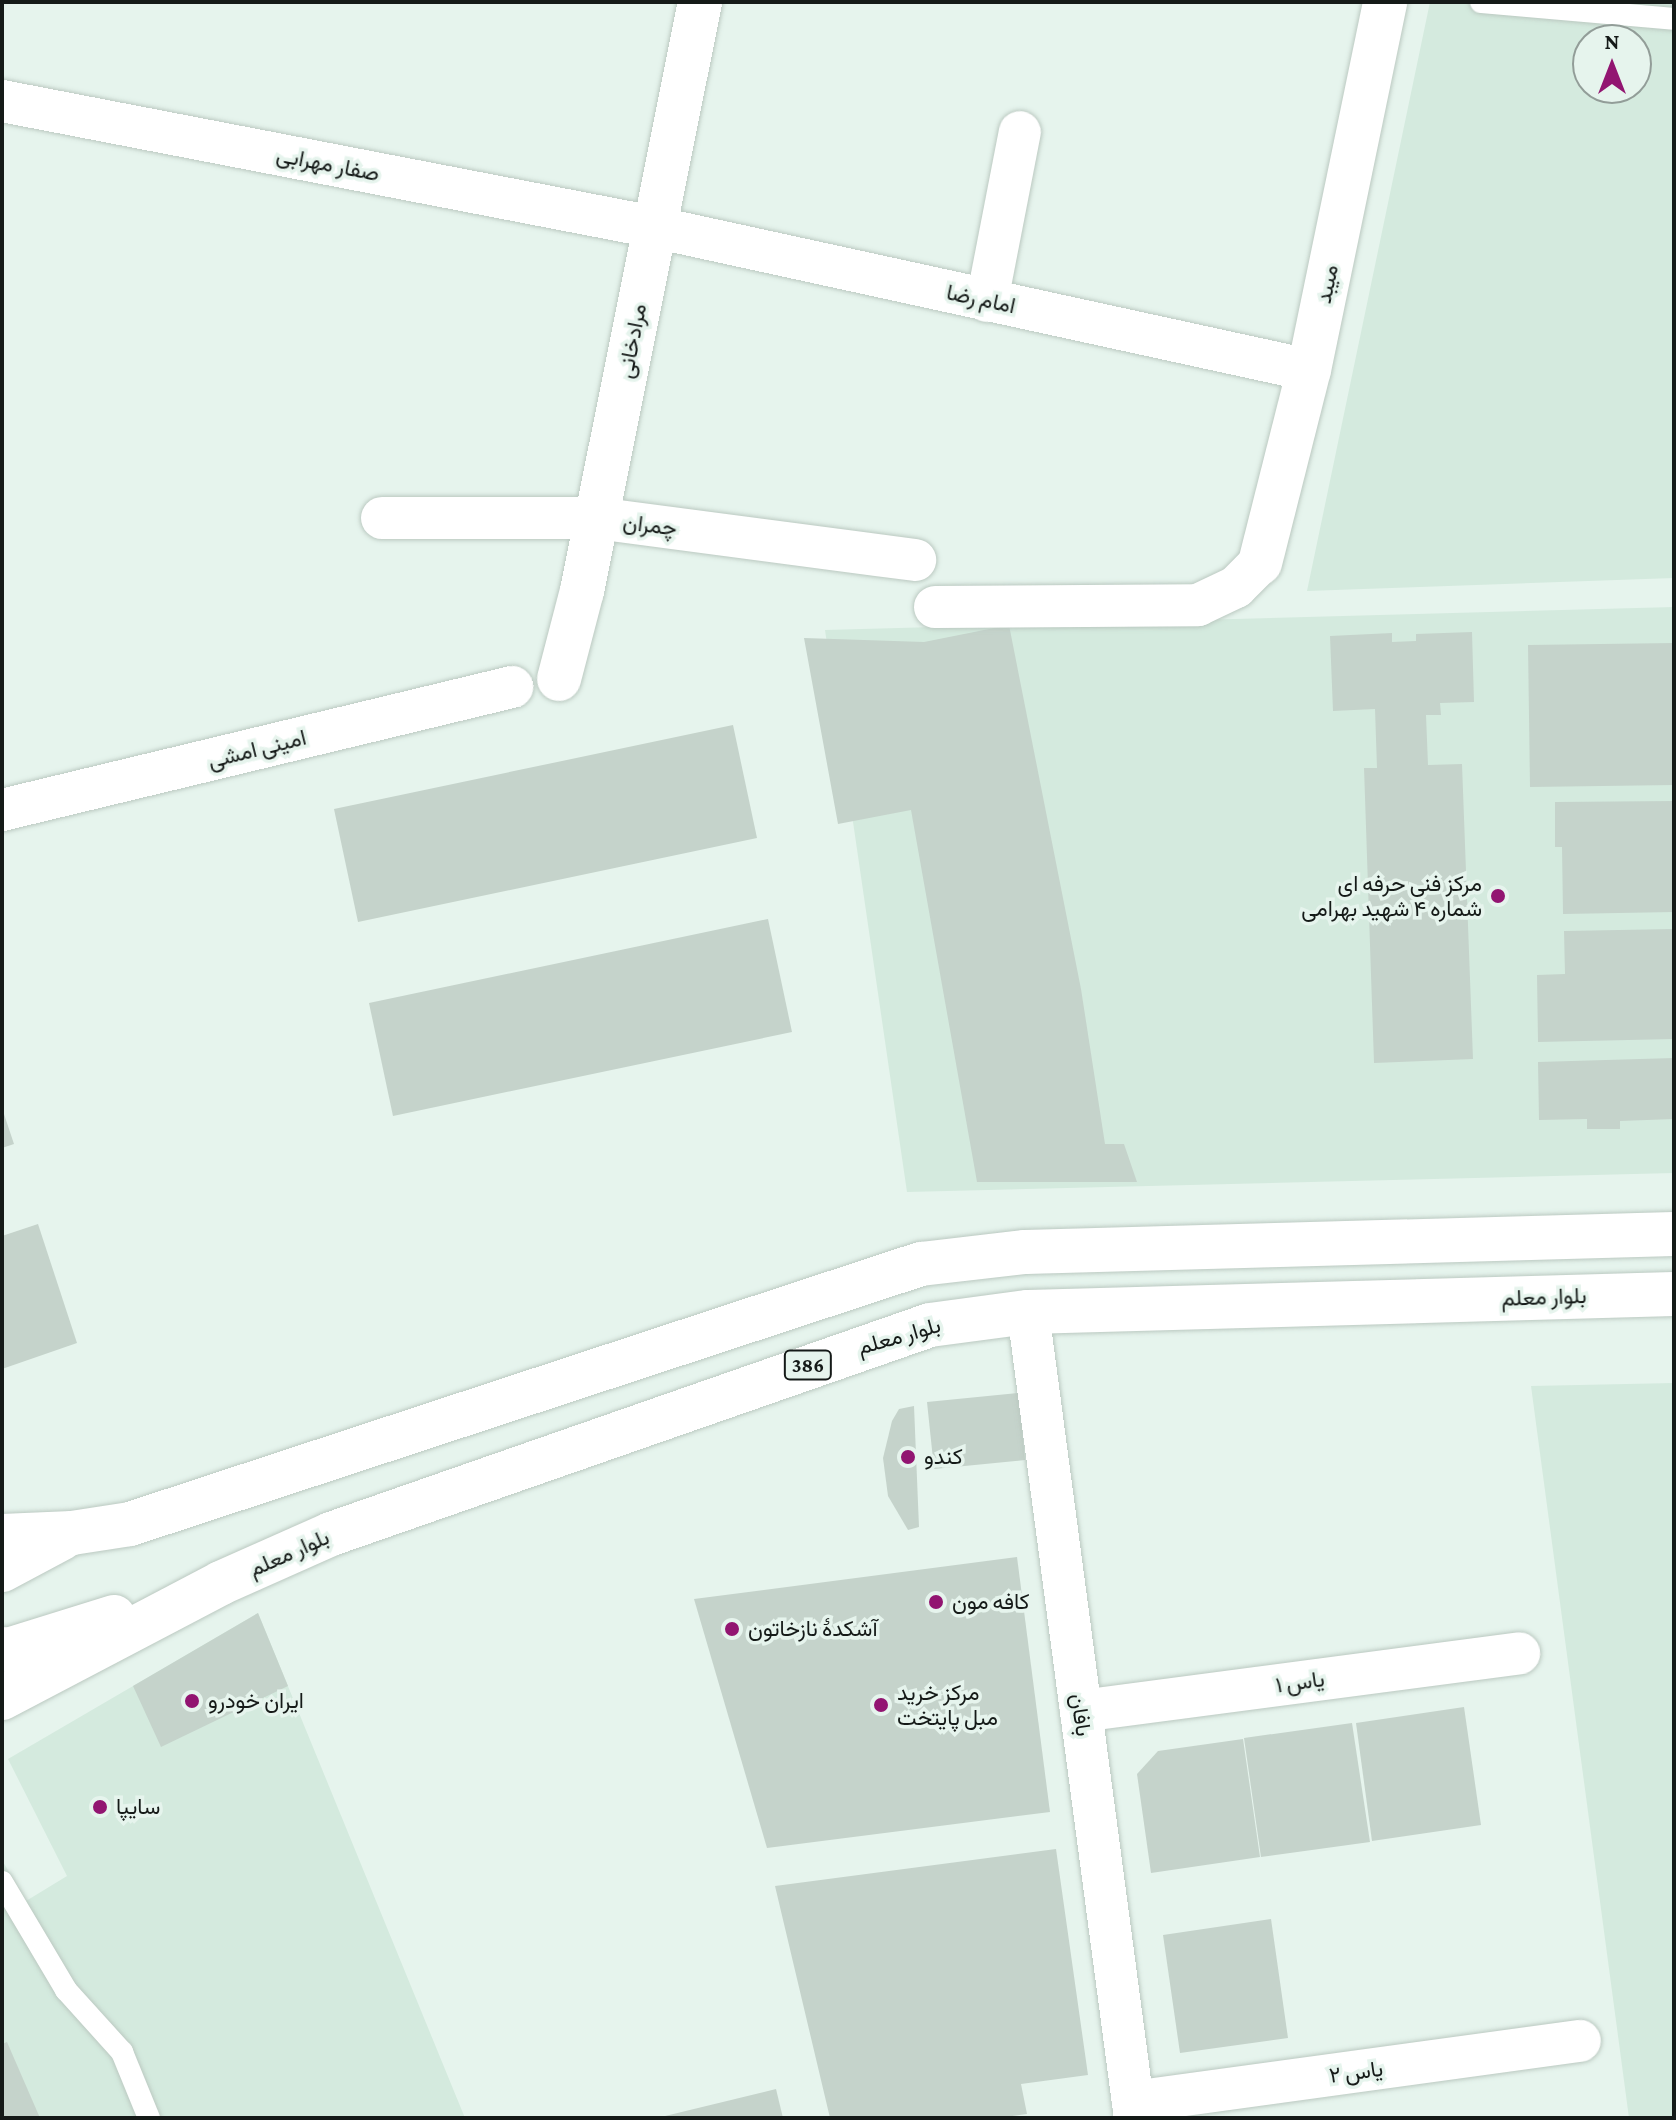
<!DOCTYPE html>
<html>
<head>
<meta charset="utf-8">
<style>
	body { margin:0 }
	#map { position:relative; width:1676px; height:2120px; overflow:hidden; background:#e6f4ed; font-family:"Crimson Pro",Vazirmatn,serif }
	div>[style] { position:absolute }
	[style*='--x'] { left:calc(var(--x)*1px); top:calc(var(--y)*1px); width:calc(var(--w)*1px); rotate:calc(var(--a)*1deg) }
	.built>* { inset:0; background:#d4eade }
	.building>* { inset:0; background:#c5d3cb }
	.roads { filter:drop-shadow(0 0 2px #bbc9c1) drop-shadow(0 0 2px #bbc9c1) }
	.service>* { height:22px; margin:-11px; padding:0 11px; transform-origin:11px; border-radius:11px; background:#fff }
	.minor>* { height:42px; margin:-21px; padding:0 21px; transform-origin:21px; border-radius:21px; background:#fff }
	.tertiary>* { height:44px; margin:-22px; padding:0 22px; transform-origin:22px; border-radius:22px; background:#fff }
	.primary>* { height:44px; margin:-22px; padding:0 22px; transform-origin:22px; border-radius:22px; background:#fff }
	.dots>* { width:22px; height:22px; translate:-50% -50%; box-sizing:border-box; border:4px solid #e6f4ed; border-radius:50% }
	span { translate:-50% -50%; white-space:nowrap; text-align:center; line-height:1.15; -webkit-text-stroke:7px #e6f4ed; paint-order:stroke }
	.shield-label span { padding:2px 6px; background:#e6f4ed; border:2px solid; border-radius:6px; -webkit-text-stroke-width:0 }
	.shield-label { font-size:20px; color:#151a18; font-weight:700 }
	.street-label { font-size:22px; color:#151a18 }
	.poi-label { font-size:22px; color:#151a18 }
	.right { translate:-100% -50%; text-align:right }
	.left { translate:0 -50%; text-align:left }
	.frame { position:absolute; inset:0; border:4px solid #151a18; pointer-events:none }
	.north { position:absolute; left:1572px; top:24px; width:80px; height:80px; box-sizing:border-box; background:#e6f4ed; border:2px solid #929d98; border-radius:50%; rotate:0deg; font-size:22px; font-weight:700; line-height:32px; text-align:center; color:#151a18 }
	.north::after { content:''; display:block; margin:auto; width:28px; height:36px; background:#921571; clip-path:polygon(50% 0,100% 100%,50% 72%,0 100%) }
</style>
</head>
<body>
<div id="map">
	<div class="built">
		<i style="clip-path:polygon(evenodd,1430px 2px,1674px 2px,1674px 578px,1307px 591px,1430px 2px,1588px 40px,1636px 40px,1636px 88px,1588px 88px,1588px 40px)"></i>
		<i style="clip-path:polygon(1674px 607px,1674px 1173px,907px 1192px,825px 630px)"></i>
		<i style="clip-path:polygon(1674px 1383px,1674px 2118px,1629px 2118px,1531px 1386px)"></i>
		<i style="clip-path:polygon(258px 1613px,465px 2118px,2px 2118px,2px 1860px,26px 1901px,67px 1876px,8px 1759px)"></i>
	</div>
	<div class="building">
		<i style="clip-path:polygon(1009px 625px,1081px 989px,1105px 1144px,1124px 1144px,1137px 1182px,977px 1182px,911px 810px,838px 824px,804px 638px,924px 642px)"></i>
		<i style="clip-path:polygon(1472px 632px,1474px 702px,1440px 703px,1441px 715px,1426px 715px,1428px 765px,1462px 764px,1473px 1059px,1374px 1063px,1364px 768px,1377px 768px,1375px 709px,1333px 711px,1330px 636px,1392px 633px,1392px 642px,1416px 641px,1416px 634px)"></i>
		<i style="clip-path:polygon(1674px 643px,1674px 785px,1530px 787px,1528px 645px)"></i>
		<i style="clip-path:polygon(733px 725px,757px 838px,358px 922px,334px 809px)"></i>
		<i style="clip-path:polygon(1674px 801px,1674px 912px,1563px 914px,1562px 847px,1555px 847px,1555px 802px)"></i>
		<i style="clip-path:polygon(768px 919px,792px 1032px,393px 1116px,369px 1003px)"></i>
		<i style="clip-path:polygon(1674px 929px,1674px 1039px,1538px 1042px,1537px 975px,1565px 974px,1564px 931px)"></i>
		<i style="clip-path:polygon(1674px 1058px,1674px 1119px,1620px 1121px,1620px 1129px,1587px 1129px,1587px 1119px,1539px 1120px,1538px 1062px)"></i>
		<i style="clip-path:polygon(2px 1108px,14px 1144px,2px 1148px)"></i>
		<i style="clip-path:polygon(38px 1224px,77px 1343px,2px 1369px,2px 1236px)"></i>
		<i style="clip-path:polygon(1019px 1393px,1025px 1460px,934px 1469px,927px 1402px)"></i>
		<i style="clip-path:polygon(914px 1406px,919px 1527px,908px 1530px,888px 1496px,883px 1458px,892px 1421px,899px 1409px)"></i>
		<i style="clip-path:polygon(1017px 1557px,1050px 1812px,767px 1848px,694px 1599px)"></i>
		<i style="clip-path:polygon(258px 1613px,288px 1686px,161px 1747px,133px 1686px)"></i>
		<i style="clip-path:polygon(1464px 1707px,1481px 1825px,1372px 1841px,1356px 1723px)"></i>
		<i style="clip-path:polygon(1352px 1723px,1370px 1842px,1261px 1857px,1244px 1738px)"></i>
		<i style="clip-path:polygon(1243px 1739px,1260px 1857px,1151px 1873px,1137px 1774px,1158px 1751px)"></i>
		<i style="clip-path:polygon(1056px 1849px,1088px 2075px,1021px 2084px,1027px 2114px,997px 2118px,830px 2118px,775px 1886px)"></i>
		<i style="clip-path:polygon(1271px 1919px,1288px 2038px,1180px 2053px,1163px 1935px)"></i>
		<i style="clip-path:polygon(7px 2042px,40px 2118px,2px 2118px,2px 2044px)"></i>
		<i style="clip-path:polygon(776px 2089px,783px 2118px,661px 2118px,661px 2117px)"></i>
	</div>
	<div class="roads">
		<div class="service">
			<i style="--x:1481;--y:2;--w:194;--a:5"></i>
			<i style="--x:2;--y:1882;--w:126;--a:59.3"></i>
			<i style="--x:66;--y:1990;--w:84;--a:47.9"></i>
			<i style="--x:122;--y:2052;--w:71;--a:67.8"></i>
		</div>
		<div class="minor">
			<i style="--x:2;--y:101;--w:664;--a:10.94"></i>
			<i style="--x:654;--y:227;--w:670;--a:12.32"></i>
			<i style="--x:987;--y:301;--w:172;--a:-79"></i>
			<i style="--x:382;--y:518;--w:214;--a:0"></i>
			<i style="--x:596;--y:518;--w:322;--a:7.5"></i>
			<i style="--x:935;--y:607;--w:263;--a:-0.4"></i>
			<i style="--x:1198;--y:605;--w:42;--a:-25.3"></i>
			<i style="--x:1236;--y:587;--w:34;--a:-45"></i>
			<i style="--x:2;--y:810;--w:525;--a:-13.56"></i>
			<i style="--x:1028;--y:1312;--w:813;--a:82.44"></i>
			<i style="--x:1081;--y:1711;--w:442;--a:-7.5"></i>
			<i style="--x:1133;--y:2102;--w:451;--a:-7.8"></i>
		</div>
		<div class="tertiary">
			<i style="--x:1260;--y:563;--w:199;--a:-75.8"></i>
			<i style="--x:1309;--y:370;--w:376;--a:-78.3"></i>
			<i style="--x:559;--y:679;--w:91;--a:-75.4"></i>
			<i style="--x:582;--y:591;--w:601;--a:-78.67"></i>
		</div>
		<div class="primary">
			<i style="--x:2;--y:1536;--w:70;--a:-2.5"></i>
			<i style="--x:72;--y:1533;--w:59;--a:-8.8"></i>
			<i style="--x:130;--y:1524;--w:833;--a:-18.2"></i>
			<i style="--x:921;--y:1264;--w:105;--a:-6.6"></i>
			<i style="--x:1025;--y:1252;--w:649;--a:-1.59"></i>
			<i style="--x:2;--y:1570;--w:68;--a:-28.1"></i>
			<i style="--x:2;--y:1649;--w:6;--a:9"></i>
			<i style="--x:8;--y:1650;--w:111;--a:-17.3"></i>
			<i style="--x:2;--y:1698;--w:247;--a:-27.7"></i>
			<i style="--x:221;--y:1583;--w:120;--a:-24"></i>
			<i style="--x:331;--y:1534;--w:634;--a:-19.23"></i>
			<i style="--x:930;--y:1325;--w:99;--a:-7.6"></i>
			<i style="--x:1028;--y:1312;--w:646;--a:-1.6"></i>
		</div>
	</div>
	<div class="dots">
		<i style="left:1498px;top:896px;background:#921571"></i>
		<i style="left:908px;top:1457px;background:#921571"></i>
		<i style="left:936px;top:1602px;background:#921571"></i>
		<i style="left:732px;top:1629px;background:#921571"></i>
		<i style="left:192px;top:1701px;background:#921571"></i>
		<i style="left:881px;top:1705px;background:#921571"></i>
		<i style="left:100px;top:1807px;background:#921571"></i>
	</div>
	<div class="shield-label">
		<span style="left:808px;top:1365px">386</span>
	</div>
	<div class="street-label">
		<span style="left:328px;top:164px;rotate:11deg">صفار مهرابی</span>
		<span style="left:1327px;top:284px;rotate:-78deg">میبد</span>
		<span style="left:981px;top:299px;rotate:12deg">امام رضا</span>
		<span style="left:632px;top:341px;rotate:-79deg">مرادخانی</span>
		<span style="left:650px;top:525px;rotate:7deg">چمران</span>
		<span style="left:257px;top:749px;rotate:-14deg">امینی امشی</span>
		<span style="left:1544px;top:1297px;rotate:-2deg">بلوار معلم</span>
		<span style="left:899px;top:1336px;rotate:-16deg">بلوار معلم</span>
		<span style="left:289px;top:1553px;rotate:-24deg">بلوار معلم</span>
		<span style="left:1300px;top:1682px;rotate:-8deg">یاس ۱</span>
		<span style="left:1081px;top:1715px;rotate:82deg">بافان</span>
		<span style="left:1356px;top:2072px;rotate:-8deg">یاس ۲</span>
	</div>
	<div class="poi-label">
		<span class="right" style="left:1482px;top:896px">مرکز فنی حرفه ای<br>شماره ۴ شهید بهرامی</span>
		<span class="left" style="left:924px;top:1457px">کندو</span>
		<span class="left" style="left:952px;top:1602px">کافه مون</span>
		<span class="left" style="left:748px;top:1629px">آشکدهٔ نازخاتون</span>
		<span class="left" style="left:897px;top:1705px">مرکز خرید<br>مبل پایتخت</span>
		<span class="left" style="left:208px;top:1701px">ایران خودرو</span>
		<span class="left" style="left:116px;top:1807px">سایپا</span>
	</div>
	<div class="frame"></div>
	<div class="north">N</div>
</div>
</body>
</html>
